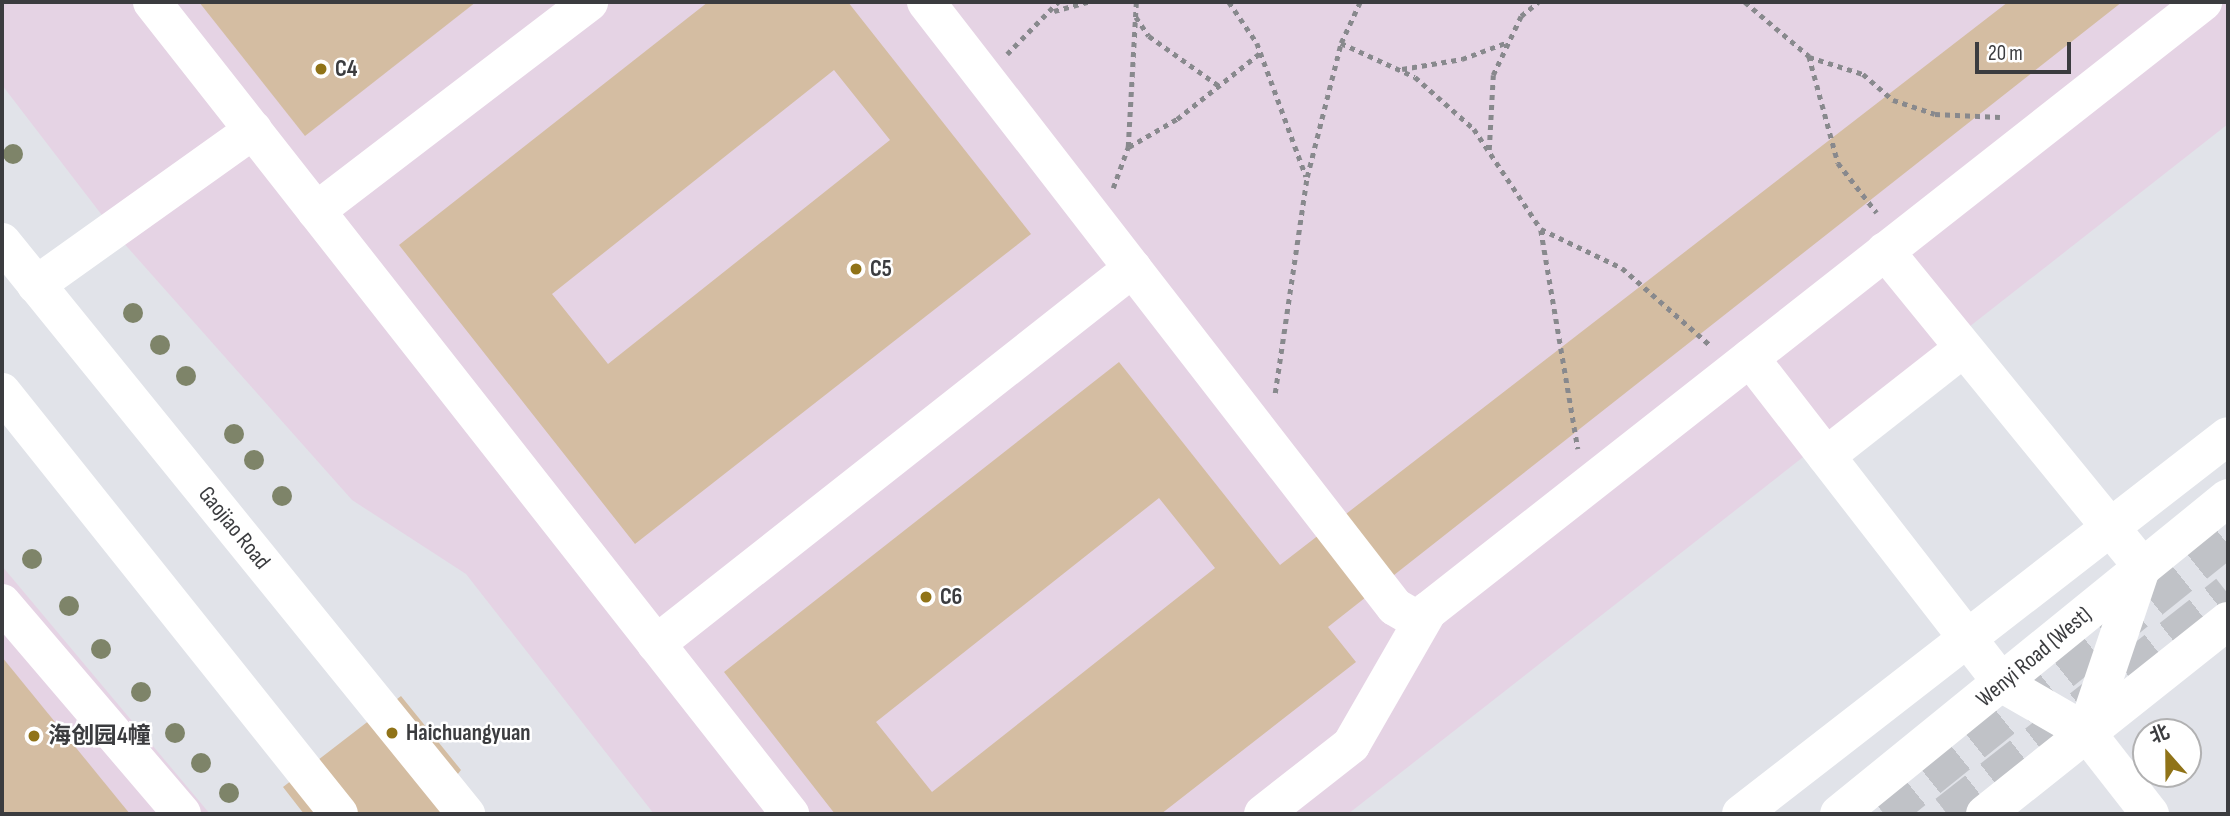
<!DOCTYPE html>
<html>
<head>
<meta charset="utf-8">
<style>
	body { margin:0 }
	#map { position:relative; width:2230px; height:816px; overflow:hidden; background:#e1e3e9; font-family:"Sofia Sans Condensed","Noto Sans SC",sans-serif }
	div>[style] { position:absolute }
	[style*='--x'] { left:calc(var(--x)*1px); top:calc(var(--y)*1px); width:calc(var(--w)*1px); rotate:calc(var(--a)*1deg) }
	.commercial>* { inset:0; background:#e5d3e4 }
	.building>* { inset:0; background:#d4bda2 }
	.highway-tunnel>* { height:38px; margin-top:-19px; transform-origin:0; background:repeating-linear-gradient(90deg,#c0c2c7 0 38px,transparent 0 57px) }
	.path>* { height:4.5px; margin-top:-2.25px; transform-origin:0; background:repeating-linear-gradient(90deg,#88898d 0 5px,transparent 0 10px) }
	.minor>* { height:38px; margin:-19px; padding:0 19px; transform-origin:19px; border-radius:19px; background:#fff }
	.major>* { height:38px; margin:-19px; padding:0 19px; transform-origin:19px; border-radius:19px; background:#fff }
	.trees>* { width:20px; height:20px; margin:-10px; border-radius:50%; background:#7e8469 }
	.dots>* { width:19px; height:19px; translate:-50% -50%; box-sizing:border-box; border:4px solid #fff; border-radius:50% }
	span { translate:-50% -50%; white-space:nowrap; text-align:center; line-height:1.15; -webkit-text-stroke:5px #fff; paint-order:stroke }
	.poi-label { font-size:23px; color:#3b3c3f; font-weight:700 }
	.left { translate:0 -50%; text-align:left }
	.street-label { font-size:23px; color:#3b3c3f }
	.frame { position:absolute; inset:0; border:4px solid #3b3c3f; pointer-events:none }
	.north { position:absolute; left:2132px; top:718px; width:70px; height:70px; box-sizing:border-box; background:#fff; border:2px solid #b1b1b2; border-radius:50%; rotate:339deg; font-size:19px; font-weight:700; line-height:28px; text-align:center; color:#3b3c3f }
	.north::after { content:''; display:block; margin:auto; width:24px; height:32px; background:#907318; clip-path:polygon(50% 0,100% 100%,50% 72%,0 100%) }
	.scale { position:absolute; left:1975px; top:42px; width:96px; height:32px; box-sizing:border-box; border:4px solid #3b3c3f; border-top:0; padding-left:9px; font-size:21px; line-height:24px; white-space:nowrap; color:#3b3c3f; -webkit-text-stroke:5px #fff; paint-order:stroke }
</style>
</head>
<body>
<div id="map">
	<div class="commercial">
		<i style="clip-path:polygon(2px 2px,2228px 2px,2228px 124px,1348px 814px,654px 814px,466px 574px,352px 500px,121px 240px,2px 85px)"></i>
		<i style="clip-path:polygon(2px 566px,210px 814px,2px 814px)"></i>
	</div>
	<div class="building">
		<i style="clip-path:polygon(199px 2px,476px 2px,305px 136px)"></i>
		<i style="clip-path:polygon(evenodd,708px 2px,848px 2px,1031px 234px,635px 544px,399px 245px,708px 2px,834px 70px,890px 140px,608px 364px,552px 294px,834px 70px)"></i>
		<i style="clip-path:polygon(evenodd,2008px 2px,2122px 2px,1328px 627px,1356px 662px,1161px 814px,835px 814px,724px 672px,1119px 362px,1280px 565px,2008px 2px,1159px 498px,1215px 568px,932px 792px,876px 722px,1159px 498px)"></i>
		<i style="clip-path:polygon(2px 657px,130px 814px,2px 814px)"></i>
		<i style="clip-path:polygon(401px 696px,461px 770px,450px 784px,474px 814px,304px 814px,283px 787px)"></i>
	</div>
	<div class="highway-tunnel">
		<i style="--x:1884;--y:814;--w:442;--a:-38.8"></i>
		<i style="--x:1947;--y:814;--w:357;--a:-38.1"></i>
	</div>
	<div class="path">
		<i style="--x:1229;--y:2;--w:50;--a:55.7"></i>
		<i style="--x:1257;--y:43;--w:142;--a:69.8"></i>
		<i style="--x:1745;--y:2;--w:84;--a:40.2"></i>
		<i style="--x:1809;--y:56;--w:111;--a:74.8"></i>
		<i style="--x:1838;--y:163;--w:63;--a:52"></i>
		<i style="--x:1054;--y:11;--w:35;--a:-15"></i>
		<i style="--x:1136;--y:17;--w:23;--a:56"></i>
		<i style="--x:1149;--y:36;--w:85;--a:35.4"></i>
		<i style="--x:1341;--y:43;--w:81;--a:24.7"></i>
		<i style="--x:1415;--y:77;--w:79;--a:41.4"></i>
		<i style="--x:1474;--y:129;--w:120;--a:56.2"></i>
		<i style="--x:1541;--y:229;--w:90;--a:25.7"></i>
		<i style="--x:1622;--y:268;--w:117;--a:41.2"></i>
		<i style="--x:1007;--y:54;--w:73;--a:-45.6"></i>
		<i style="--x:1809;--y:57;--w:57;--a:17.5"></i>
		<i style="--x:1863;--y:74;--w:40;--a:41"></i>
		<i style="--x:1893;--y:100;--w:44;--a:18.4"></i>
		<i style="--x:1935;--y:114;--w:65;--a:2.6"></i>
		<i style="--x:1402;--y:69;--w:61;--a:-9.5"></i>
		<i style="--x:1462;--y:59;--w:49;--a:-20.3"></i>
		<i style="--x:1129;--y:147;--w:56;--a:-30.3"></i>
		<i style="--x:1177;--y:119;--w:106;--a:-38.5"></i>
		<i style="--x:1489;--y:150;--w:75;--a:-86.9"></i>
		<i style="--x:1493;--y:75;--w:65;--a:-64.6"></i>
		<i style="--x:1521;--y:16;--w:22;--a:-39"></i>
		<i style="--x:1113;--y:188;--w:44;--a:-69.9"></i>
		<i style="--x:1128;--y:147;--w:145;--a:-86.8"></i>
		<i style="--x:1541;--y:230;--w:222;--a:80.4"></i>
		<i style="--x:1275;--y:393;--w:218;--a:-81.6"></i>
		<i style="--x:1307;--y:177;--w:138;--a:-75.8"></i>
		<i style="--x:1341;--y:43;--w:45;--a:-65.1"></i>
	</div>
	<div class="minor">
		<i style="--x:152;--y:2;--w:1033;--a:51.84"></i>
		<i style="--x:926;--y:2;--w:765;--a:52.22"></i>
		<i style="--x:1395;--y:607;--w:30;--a:30"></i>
		<i style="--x:316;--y:211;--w:344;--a:-37.4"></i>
		<i style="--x:1885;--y:251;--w:407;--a:50.8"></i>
		<i style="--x:2142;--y:566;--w:175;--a:108.6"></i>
		<i style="--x:36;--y:285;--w:267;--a:-35.5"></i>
		<i style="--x:1750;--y:358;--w:413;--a:52.2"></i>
		<i style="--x:2003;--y:684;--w:96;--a:30"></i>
		<i style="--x:2086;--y:732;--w:104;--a:52"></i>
		<i style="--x:1826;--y:456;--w:172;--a:-38.1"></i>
		<i style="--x:2;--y:603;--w:277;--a:49.5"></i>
		<i style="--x:656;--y:644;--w:607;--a:-38.25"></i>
		<i style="--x:1263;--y:814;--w:112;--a:-38.1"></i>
		<i style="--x:1351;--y:745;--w:155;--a:-60.1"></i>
		<i style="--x:1428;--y:611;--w:986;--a:-38.16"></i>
	</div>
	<div class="major">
		<i style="--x:2;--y:242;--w:737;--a:50.95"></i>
		<i style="--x:2;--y:392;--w:540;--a:51.39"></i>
		<i style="--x:1741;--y:814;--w:616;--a:-37.82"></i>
		<i style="--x:1839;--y:814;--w:501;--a:-39.09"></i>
		<i style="--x:1985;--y:814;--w:310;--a:-38.5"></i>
	</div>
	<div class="trees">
		<i style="left:13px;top:154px"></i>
		<i style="left:133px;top:313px"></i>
		<i style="left:160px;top:345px"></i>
		<i style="left:186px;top:376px"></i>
		<i style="left:234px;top:434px"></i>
		<i style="left:254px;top:460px"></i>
		<i style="left:282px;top:496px"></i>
		<i style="left:32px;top:559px"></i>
		<i style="left:69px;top:606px"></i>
		<i style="left:101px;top:649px"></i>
		<i style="left:141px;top:692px"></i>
		<i style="left:175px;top:733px"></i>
		<i style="left:201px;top:763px"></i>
		<i style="left:229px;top:793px"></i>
	</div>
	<div class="dots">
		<i style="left:321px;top:69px;background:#907318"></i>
		<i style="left:856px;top:269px;background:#907318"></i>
		<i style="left:926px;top:597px;background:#907318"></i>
		<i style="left:392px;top:733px;background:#907318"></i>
		<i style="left:34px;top:736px;background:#907318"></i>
	</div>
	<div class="poi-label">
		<span class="left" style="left:335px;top:69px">C4</span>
		<span class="left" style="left:870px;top:269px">C5</span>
		<span class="left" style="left:940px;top:597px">C6</span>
		<span class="left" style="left:406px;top:733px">Haichuangyuan</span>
		<span class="left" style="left:48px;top:736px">海创园4幢</span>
	</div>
	<div class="street-label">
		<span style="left:234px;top:528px;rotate:51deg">Gaojiao Road</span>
		<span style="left:2034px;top:657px;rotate:-40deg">Wenyi Road (West)</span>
	</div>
	<div class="frame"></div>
	<div class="north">北</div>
	<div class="scale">20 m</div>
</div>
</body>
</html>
